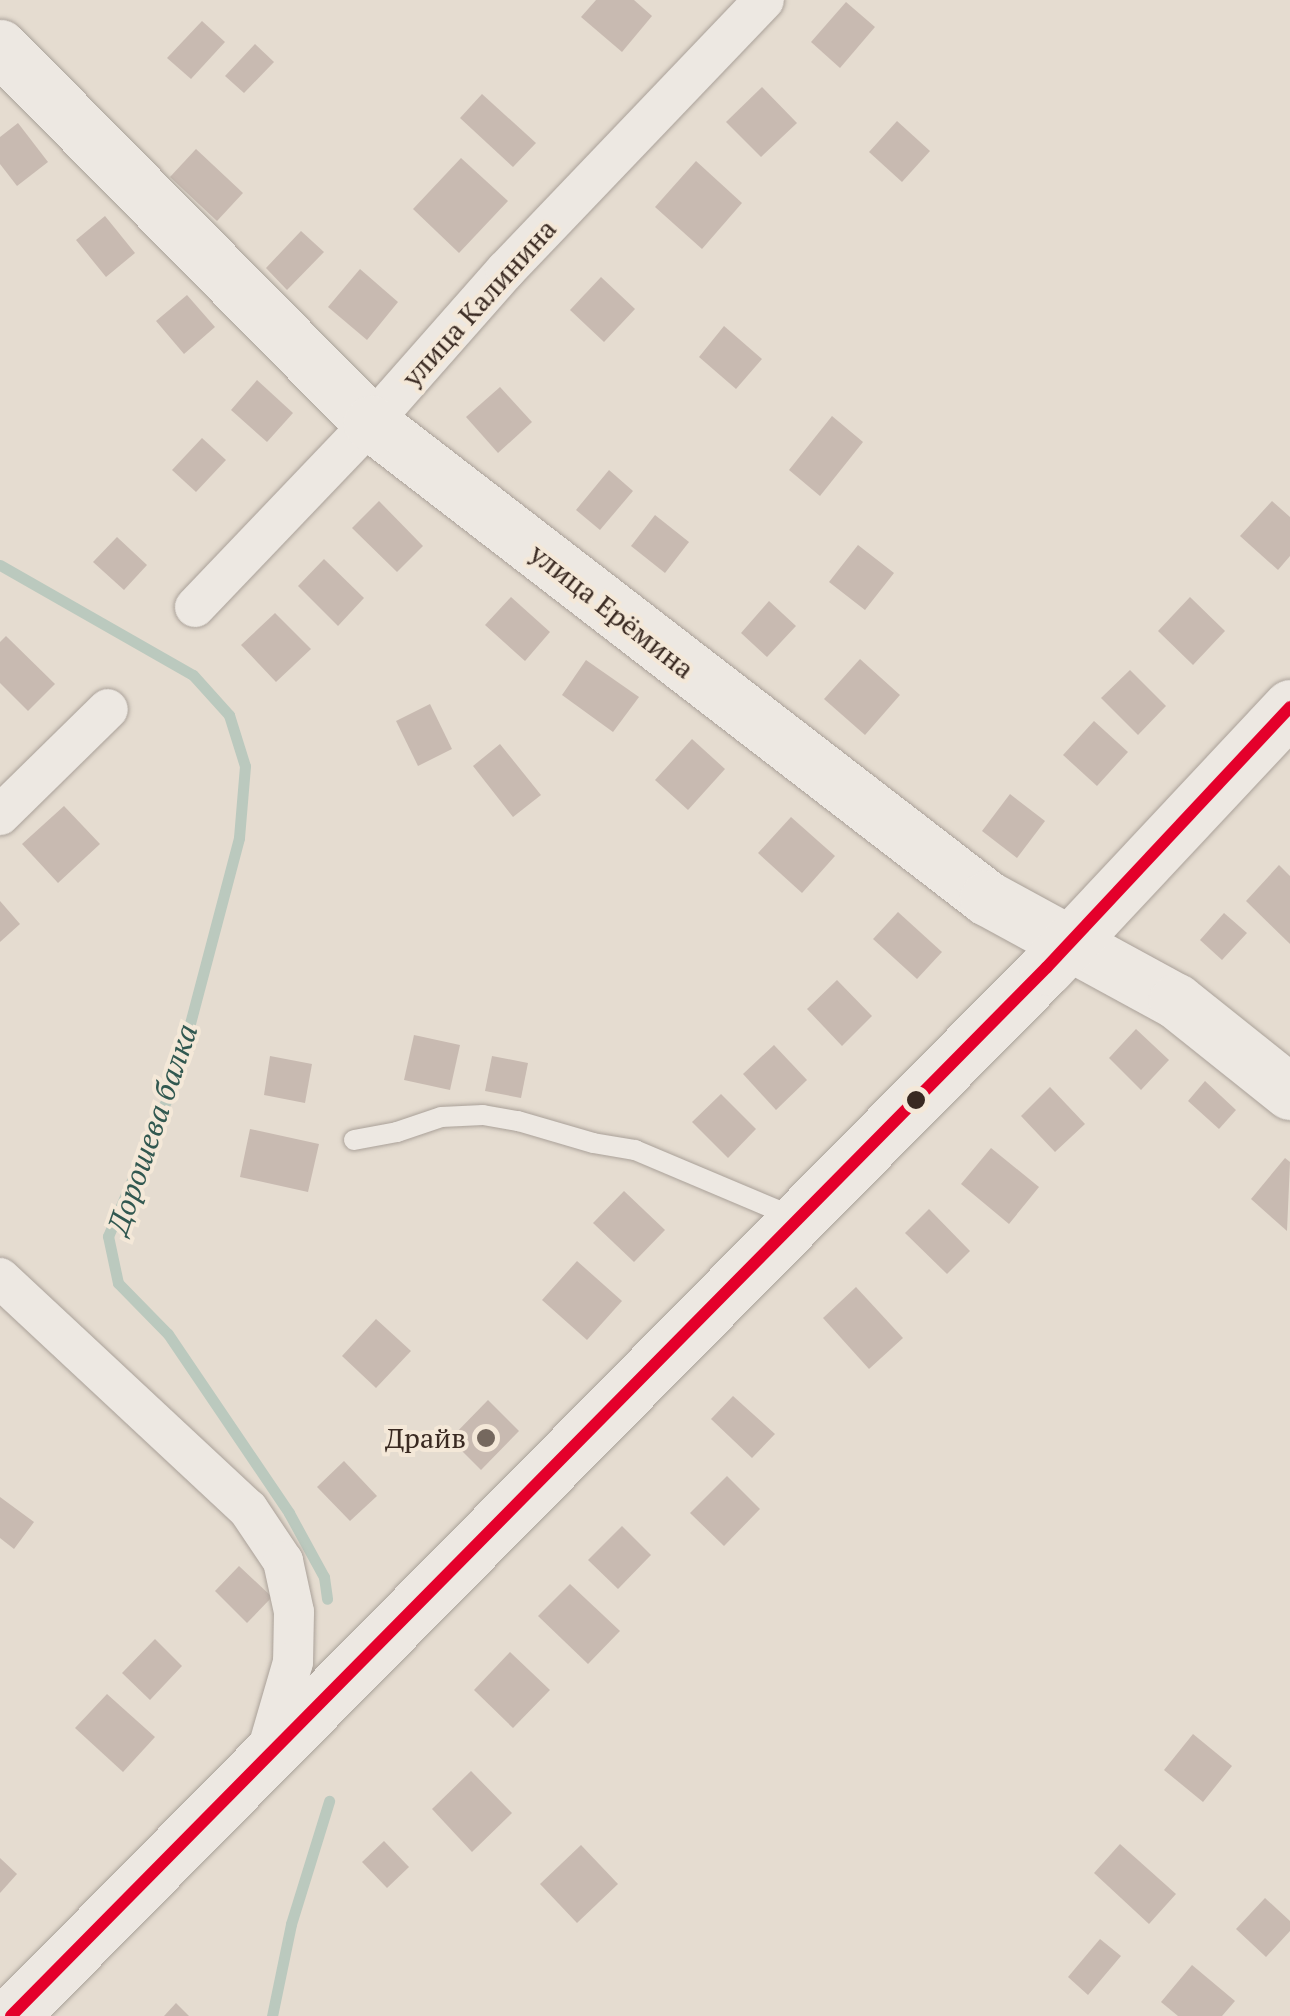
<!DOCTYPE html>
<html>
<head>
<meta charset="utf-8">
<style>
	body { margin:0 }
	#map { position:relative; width:1290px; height:2016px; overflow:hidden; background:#e5dcd0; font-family:"PT Serif",serif }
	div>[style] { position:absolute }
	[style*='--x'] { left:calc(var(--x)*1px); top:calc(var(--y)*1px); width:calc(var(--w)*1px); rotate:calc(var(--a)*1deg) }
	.stream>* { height:11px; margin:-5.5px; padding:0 5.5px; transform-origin:5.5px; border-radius:5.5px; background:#bbc9be }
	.building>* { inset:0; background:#c8bab1 }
	.roads { filter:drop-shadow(0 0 2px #aaa199) drop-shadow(0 0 2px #aaa199) }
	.lane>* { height:20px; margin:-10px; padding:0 10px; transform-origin:10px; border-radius:10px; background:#ede8e2 }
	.street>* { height:40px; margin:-20px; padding:0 20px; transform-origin:20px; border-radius:20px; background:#ede8e2 }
	.secondary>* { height:55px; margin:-27.5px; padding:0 27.5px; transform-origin:27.5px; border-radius:27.5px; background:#ede8e2 }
	.bus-1>* { height:12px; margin:-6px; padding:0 6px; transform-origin:6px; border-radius:6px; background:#e4002b }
	.dots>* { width:28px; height:28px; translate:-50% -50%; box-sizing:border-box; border:5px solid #f4e8d8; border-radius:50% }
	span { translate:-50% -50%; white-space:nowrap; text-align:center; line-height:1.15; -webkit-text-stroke:8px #f4e8d8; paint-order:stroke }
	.street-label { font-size:28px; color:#392921 }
	.poi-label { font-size:28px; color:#392921 }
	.right { translate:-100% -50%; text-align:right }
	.water-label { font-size:30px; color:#315850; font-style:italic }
</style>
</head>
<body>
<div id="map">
	<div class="stream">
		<i style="--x:0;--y:565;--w:222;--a:29.7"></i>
		<i style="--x:193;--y:675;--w:54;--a:48"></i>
		<i style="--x:229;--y:715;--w:53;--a:72.6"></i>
		<i style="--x:245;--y:766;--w:72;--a:94.8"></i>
		<i style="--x:239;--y:838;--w:250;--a:104.8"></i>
		<i style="--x:175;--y:1080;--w:170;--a:113.2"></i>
		<i style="--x:108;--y:1236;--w:48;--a:78"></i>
		<i style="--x:118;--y:1283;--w:71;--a:45.6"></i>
		<i style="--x:168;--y:1334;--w:216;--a:55.9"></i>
		<i style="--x:289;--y:1513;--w:73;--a:61.3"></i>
		<i style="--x:324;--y:1577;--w:22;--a:82"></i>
		<i style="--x:272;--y:2016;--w:94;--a:-78.3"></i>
		<i style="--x:291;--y:1924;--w:129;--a:-72.8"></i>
	</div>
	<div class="building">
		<i style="clip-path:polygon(596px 0,634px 0,652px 16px,622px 52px,581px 17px)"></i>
		<i style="clip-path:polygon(846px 2px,875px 27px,840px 68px,811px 42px)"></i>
		<i style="clip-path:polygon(202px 21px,225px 42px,191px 79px,167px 58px)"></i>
		<i style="clip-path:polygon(255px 44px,274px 62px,244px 93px,225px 76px)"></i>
		<i style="clip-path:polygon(762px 87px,797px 123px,761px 157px,726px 122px)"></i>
		<i style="clip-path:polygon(482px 94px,536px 143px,513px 167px,460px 118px)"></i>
		<i style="clip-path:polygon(897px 121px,930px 151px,902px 182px,869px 152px)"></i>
		<i style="clip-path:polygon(18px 123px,48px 162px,17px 186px,0 164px,0 137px)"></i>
		<i style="clip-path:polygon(196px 149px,243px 193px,217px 221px,170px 177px)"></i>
		<i style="clip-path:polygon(461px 158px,508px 201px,459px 253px,413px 209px)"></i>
		<i style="clip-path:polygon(696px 161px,742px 203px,702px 249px,655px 207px)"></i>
		<i style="clip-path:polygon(105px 216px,135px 253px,106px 277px,76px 240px)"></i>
		<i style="clip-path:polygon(301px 231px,324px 252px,287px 290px,266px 268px)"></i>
		<i style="clip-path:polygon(360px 269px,398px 302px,367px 340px,328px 307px)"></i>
		<i style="clip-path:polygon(601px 277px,635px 309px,604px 342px,570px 310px)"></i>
		<i style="clip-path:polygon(187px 295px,215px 327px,184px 354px,156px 321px)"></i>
		<i style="clip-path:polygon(724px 326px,762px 359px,736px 389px,699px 357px)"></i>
		<i style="clip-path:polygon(257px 380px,293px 413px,267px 442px,231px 410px)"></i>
		<i style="clip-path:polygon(500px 387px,532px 422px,498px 453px,466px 417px)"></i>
		<i style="clip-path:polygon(832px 416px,863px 442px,820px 496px,789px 470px)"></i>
		<i style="clip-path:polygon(202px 438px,226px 460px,196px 492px,172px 470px)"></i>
		<i style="clip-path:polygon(609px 470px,633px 491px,600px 530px,576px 510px)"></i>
		<i style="clip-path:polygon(379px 501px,423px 546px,397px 572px,352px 528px)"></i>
		<i style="clip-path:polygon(1272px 501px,1290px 517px,1290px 556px,1278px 570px,1240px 536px)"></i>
		<i style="clip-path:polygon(655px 515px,689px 542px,665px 573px,631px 546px)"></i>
		<i style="clip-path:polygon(117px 537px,147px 565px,124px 590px,93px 562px)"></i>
		<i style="clip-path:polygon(858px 545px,894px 573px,865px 610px,829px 582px)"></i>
		<i style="clip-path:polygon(324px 559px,364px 598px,338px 626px,298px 586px)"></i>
		<i style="clip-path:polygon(511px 597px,550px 632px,525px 661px,485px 625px)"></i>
		<i style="clip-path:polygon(1190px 597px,1225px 631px,1193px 665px,1158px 631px)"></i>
		<i style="clip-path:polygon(769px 601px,796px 626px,767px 657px,741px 633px)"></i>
		<i style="clip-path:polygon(275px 613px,311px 649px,276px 682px,241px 645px)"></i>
		<i style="clip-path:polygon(6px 636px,55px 684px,28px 711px,0 683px,0 642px)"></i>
		<i style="clip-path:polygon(860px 659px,900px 695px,865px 735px,824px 699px)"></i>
		<i style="clip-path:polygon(586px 660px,639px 697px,613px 732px,562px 695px)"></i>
		<i style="clip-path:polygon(1130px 670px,1166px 706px,1138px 735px,1101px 698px)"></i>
		<i style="clip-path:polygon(430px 704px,452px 749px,418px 766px,396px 721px)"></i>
		<i style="clip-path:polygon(1094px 721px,1128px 752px,1097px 786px,1063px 755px)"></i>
		<i style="clip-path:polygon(692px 739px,725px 769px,688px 810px,655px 780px)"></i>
		<i style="clip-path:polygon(500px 744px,541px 795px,513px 817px,473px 766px)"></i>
		<i style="clip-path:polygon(1010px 794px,1045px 821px,1017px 858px,982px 831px)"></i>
		<i style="clip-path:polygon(64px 806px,100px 844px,58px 883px,22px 844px)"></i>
		<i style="clip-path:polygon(791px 817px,835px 856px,802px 893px,758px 853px)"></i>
		<i style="clip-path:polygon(1279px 865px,1290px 876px,1290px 944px,1246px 901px)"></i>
		<i style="clip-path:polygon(0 901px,20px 924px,0 942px)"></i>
		<i style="clip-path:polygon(898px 912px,942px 952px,917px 979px,873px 939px)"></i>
		<i style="clip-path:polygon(1224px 913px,1247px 933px,1222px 960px,1200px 940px)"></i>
		<i style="clip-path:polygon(837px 980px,872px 1016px,842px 1046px,807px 1009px)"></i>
		<i style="clip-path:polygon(1136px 1029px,1169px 1060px,1141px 1090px,1109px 1058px)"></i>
		<i style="clip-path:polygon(414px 1035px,460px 1045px,450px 1090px,404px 1080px)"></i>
		<i style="clip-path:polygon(774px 1045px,807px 1080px,776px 1110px,743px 1074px)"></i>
		<i style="clip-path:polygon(270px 1056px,312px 1064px,305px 1103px,264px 1095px)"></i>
		<i style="clip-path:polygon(492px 1056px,528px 1063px,521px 1098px,485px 1091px)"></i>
		<i style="clip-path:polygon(1205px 1081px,1236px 1110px,1219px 1129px,1188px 1101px)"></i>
		<i style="clip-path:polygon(1050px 1087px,1085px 1124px,1055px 1152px,1021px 1116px)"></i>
		<i style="clip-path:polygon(721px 1094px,756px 1129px,728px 1158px,692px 1122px)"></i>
		<i style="clip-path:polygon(250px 1129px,319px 1144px,308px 1192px,240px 1177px)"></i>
		<i style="clip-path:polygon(991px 1148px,1039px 1187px,1009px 1224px,961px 1184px)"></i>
		<i style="clip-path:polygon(1285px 1158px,1290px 1162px,1287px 1231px,1251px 1199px)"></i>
		<i style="clip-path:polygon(624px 1191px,665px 1230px,634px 1262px,593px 1223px)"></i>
		<i style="clip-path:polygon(929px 1209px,970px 1251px,947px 1274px,905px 1233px)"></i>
		<i style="clip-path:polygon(577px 1261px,622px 1301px,587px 1340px,542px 1300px)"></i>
		<i style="clip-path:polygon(856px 1287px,903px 1338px,869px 1369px,823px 1318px)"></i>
		<i style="clip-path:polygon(376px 1319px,411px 1351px,376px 1388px,342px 1356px)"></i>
		<i style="clip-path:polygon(733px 1396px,775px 1434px,752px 1458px,711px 1419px)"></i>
		<i style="clip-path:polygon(488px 1400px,519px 1431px,481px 1470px,450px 1439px)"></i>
		<i style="clip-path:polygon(344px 1461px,377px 1496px,350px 1521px,317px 1487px)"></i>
		<i style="clip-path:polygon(727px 1476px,760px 1509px,724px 1546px,690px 1513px)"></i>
		<i style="clip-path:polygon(0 1497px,34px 1522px,14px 1549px,0 1538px)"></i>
		<i style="clip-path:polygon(622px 1526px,651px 1555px,618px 1589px,588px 1560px)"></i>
		<i style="clip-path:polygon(239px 1566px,272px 1597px,247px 1623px,215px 1591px)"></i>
		<i style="clip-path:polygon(570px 1584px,620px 1631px,588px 1664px,538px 1616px)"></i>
		<i style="clip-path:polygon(155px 1639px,182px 1666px,150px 1700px,122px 1673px)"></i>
		<i style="clip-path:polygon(510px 1652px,550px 1690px,513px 1728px,474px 1690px)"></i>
		<i style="clip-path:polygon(107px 1694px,155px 1737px,123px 1772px,75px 1728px)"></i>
		<i style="clip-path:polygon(1193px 1734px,1232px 1766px,1203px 1802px,1164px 1770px)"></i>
		<i style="clip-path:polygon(471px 1771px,512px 1813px,472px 1852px,432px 1809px)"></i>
		<i style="clip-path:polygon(384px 1841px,409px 1867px,387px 1888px,362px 1862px)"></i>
		<i style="clip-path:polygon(1120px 1844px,1176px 1894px,1149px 1924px,1094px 1873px)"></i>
		<i style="clip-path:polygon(581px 1845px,618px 1884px,577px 1923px,540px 1884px)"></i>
		<i style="clip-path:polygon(0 1858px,17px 1874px,0 1893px)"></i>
		<i style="clip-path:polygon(1265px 1898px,1290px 1921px,1290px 1931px,1266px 1957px,1236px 1929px)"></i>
		<i style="clip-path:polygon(1100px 1939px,1121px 1956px,1088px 1995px,1068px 1977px)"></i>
		<i style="clip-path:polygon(1192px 1965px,1235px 2001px,1222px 2016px,1178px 2016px,1161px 2002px)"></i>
		<i style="clip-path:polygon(176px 2003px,189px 2016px,164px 2016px)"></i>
	</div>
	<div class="roads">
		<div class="lane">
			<i style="--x:354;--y:1140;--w:44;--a:-10.5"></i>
			<i style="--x:397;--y:1132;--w:46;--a:-18.8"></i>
			<i style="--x:441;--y:1117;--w:42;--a:-2.7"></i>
			<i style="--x:483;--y:1115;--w:36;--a:10"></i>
			<i style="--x:518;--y:1121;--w:78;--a:16.3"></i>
			<i style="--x:593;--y:1143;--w:43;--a:9.5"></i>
			<i style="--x:635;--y:1150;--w:175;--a:22.9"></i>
		</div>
		<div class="street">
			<i style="--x:195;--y:607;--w:255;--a:-46.3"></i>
			<i style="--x:371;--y:423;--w:204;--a:-48.6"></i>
			<i style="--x:506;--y:270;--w:373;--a:-46.3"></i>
			<i style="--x:0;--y:815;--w:151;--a:-44.5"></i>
			<i style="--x:0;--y:1278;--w:339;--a:43"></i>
			<i style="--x:248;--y:1509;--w:63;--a:56.1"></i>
			<i style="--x:283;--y:1561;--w:52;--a:77.8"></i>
			<i style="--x:294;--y:1612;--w:50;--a:91.1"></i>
			<i style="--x:293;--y:1662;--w:97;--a:106.2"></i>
		</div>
		<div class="secondary">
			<i style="--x:0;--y:47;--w:528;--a:45.38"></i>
			<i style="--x:371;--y:423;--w:778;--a:37.64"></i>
			<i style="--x:987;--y:898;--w:215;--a:28.6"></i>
			<i style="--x:1176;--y:1001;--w:146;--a:38.6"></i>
			<i style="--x:11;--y:2016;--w:1474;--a:-45.36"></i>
			<i style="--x:1047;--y:967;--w:356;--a:-46.9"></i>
		</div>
	</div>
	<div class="bus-1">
		<i style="--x:11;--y:2016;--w:1474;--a:-45.36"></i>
		<i style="--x:1047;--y:967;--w:356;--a:-46.9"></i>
	</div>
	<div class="dots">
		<i style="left:916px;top:1100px;background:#392921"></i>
		<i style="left:486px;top:1438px;background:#75685e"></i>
	</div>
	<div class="street-label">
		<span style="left:479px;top:303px;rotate:-48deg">улица Калинина</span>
		<span style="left:612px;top:611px;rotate:38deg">улица Ерёмина</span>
	</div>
	<div class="poi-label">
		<span class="right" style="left:466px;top:1438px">Драйв</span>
	</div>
	<div class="water-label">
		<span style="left:152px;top:1129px;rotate:-71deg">Дорошева балка</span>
	</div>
</div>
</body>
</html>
